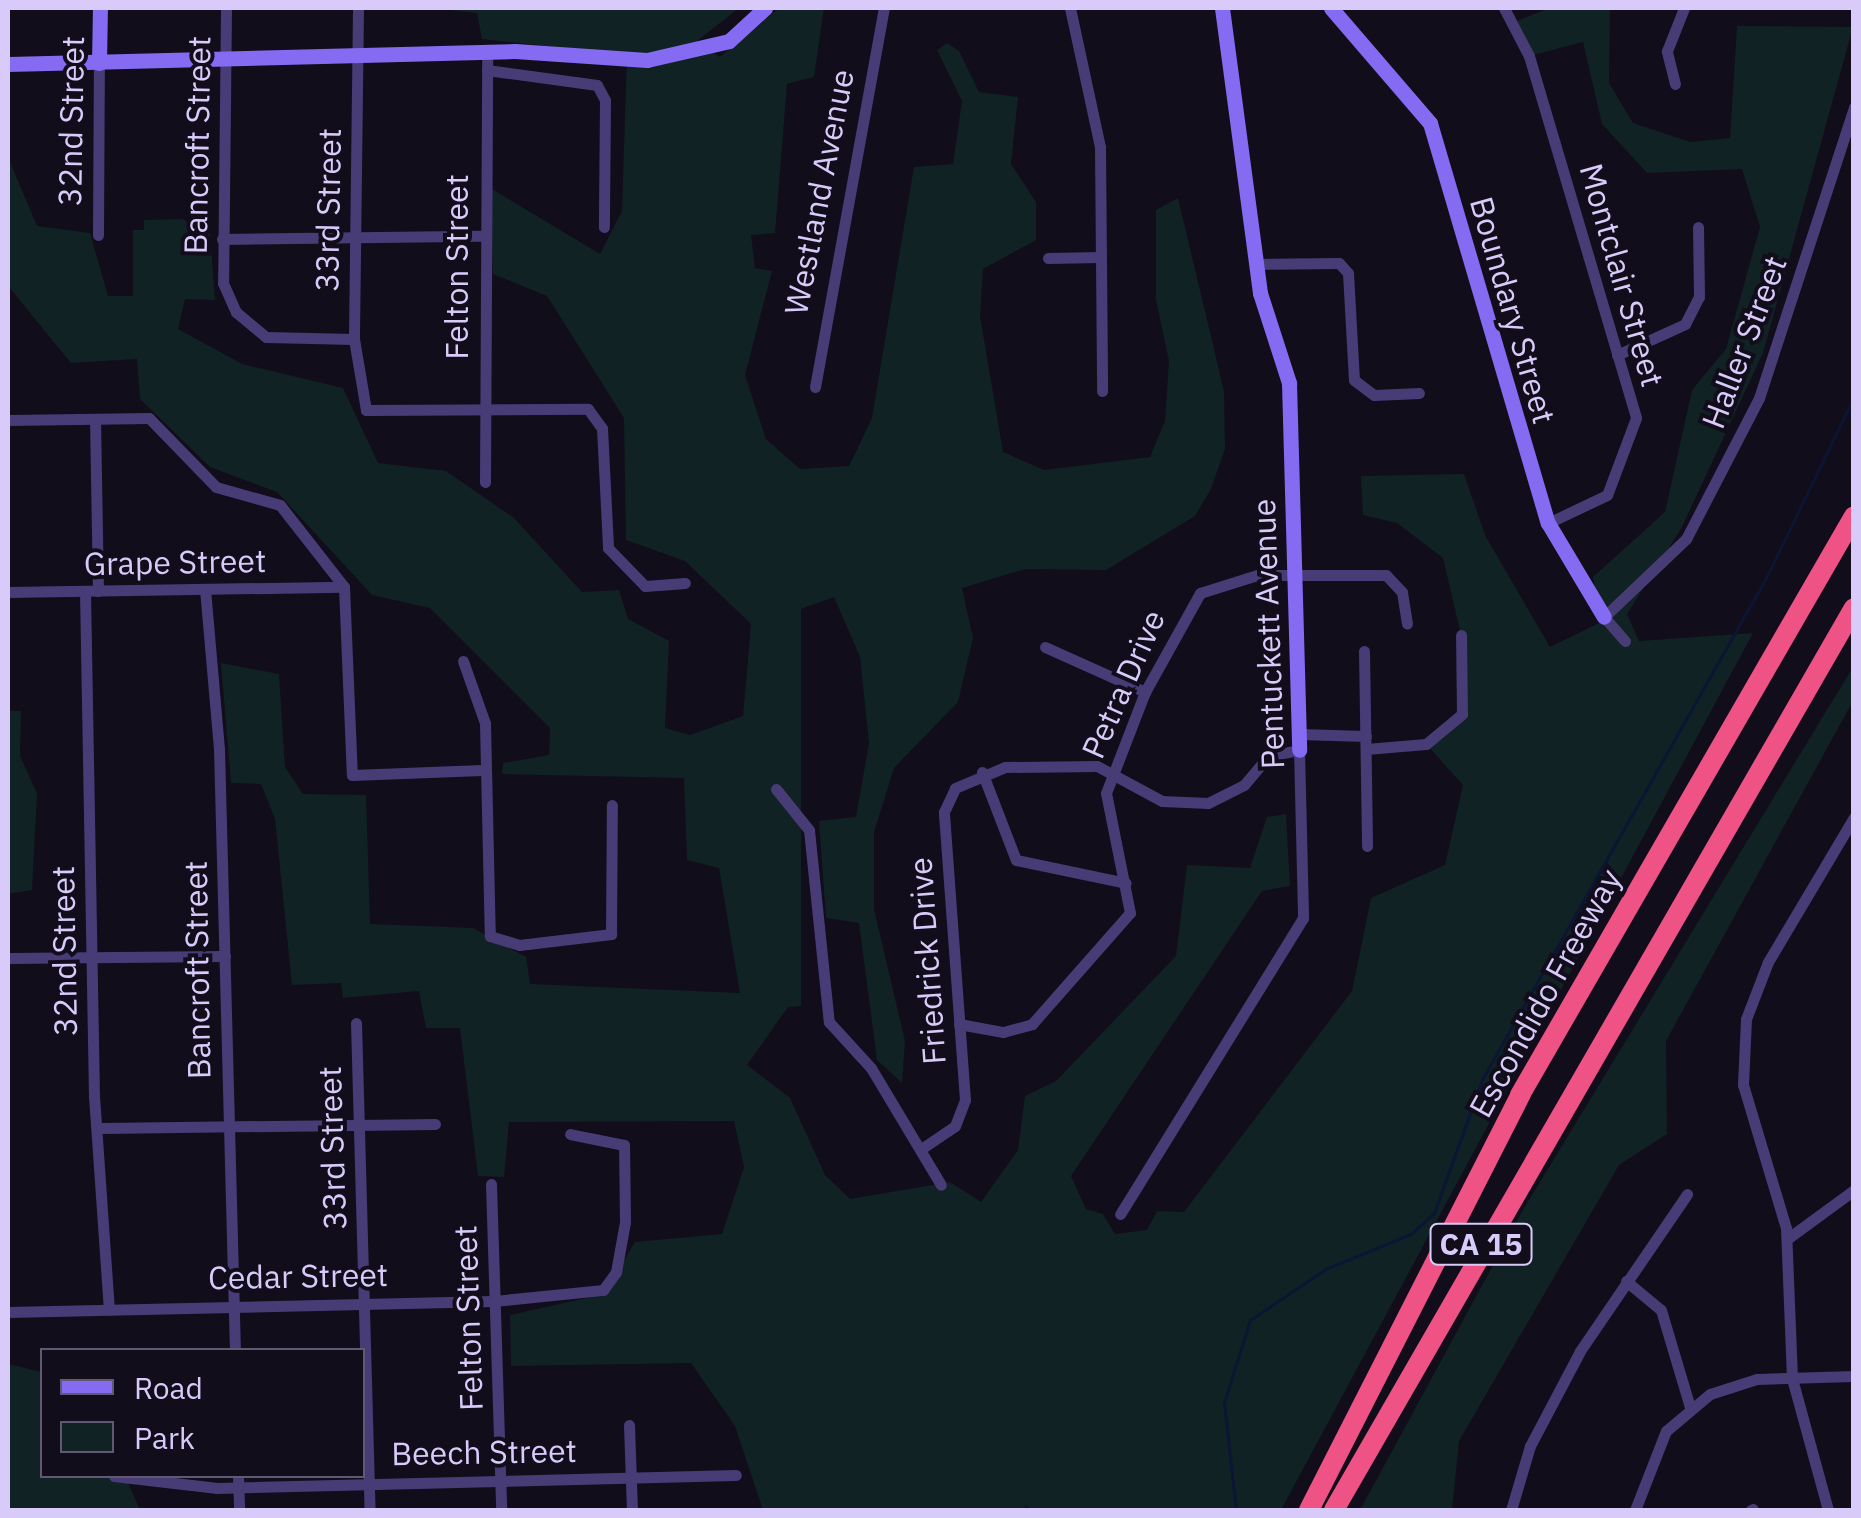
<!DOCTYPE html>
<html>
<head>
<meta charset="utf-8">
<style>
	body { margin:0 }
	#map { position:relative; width:1861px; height:1518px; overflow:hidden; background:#110d1b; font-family:"IBM Plex Sans",sans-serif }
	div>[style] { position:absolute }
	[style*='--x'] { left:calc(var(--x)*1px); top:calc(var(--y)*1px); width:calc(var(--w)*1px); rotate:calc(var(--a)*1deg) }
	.green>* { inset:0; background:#102224 }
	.stream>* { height:2.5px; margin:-1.25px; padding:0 1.25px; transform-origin:1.25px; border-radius:1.25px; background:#0c1534 }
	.street>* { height:11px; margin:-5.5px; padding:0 5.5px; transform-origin:5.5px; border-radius:5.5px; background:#473c76 }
	.secondary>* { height:15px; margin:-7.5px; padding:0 7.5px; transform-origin:7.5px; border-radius:7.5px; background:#846bf1 }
	.highway>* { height:20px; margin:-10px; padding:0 10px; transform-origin:10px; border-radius:10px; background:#ef5284 }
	span { translate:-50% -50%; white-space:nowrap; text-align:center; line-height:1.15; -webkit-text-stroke:8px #110d1b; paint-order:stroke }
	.shield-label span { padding:2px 8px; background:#110d1b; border:2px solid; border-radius:8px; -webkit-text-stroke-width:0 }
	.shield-label { font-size:30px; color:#d8cbfa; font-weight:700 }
	.street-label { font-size:32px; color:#d8cbfa }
	.frame { position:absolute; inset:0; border:10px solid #d8cbfa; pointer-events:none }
	.legend { position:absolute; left:40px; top:1348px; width:325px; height:130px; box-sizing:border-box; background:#110d1b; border:2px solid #615974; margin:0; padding:12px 18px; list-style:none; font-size:30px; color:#d8cbfa }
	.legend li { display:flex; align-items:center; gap:20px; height:50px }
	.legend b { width:50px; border:2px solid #615974 }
</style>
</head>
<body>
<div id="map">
	<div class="green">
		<i style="clip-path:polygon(432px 8px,739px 8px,697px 41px,720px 57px,779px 8px,824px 8px,814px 77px,787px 84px,775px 233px,751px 235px,755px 268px,772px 271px,745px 375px,766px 439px,800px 469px,849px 466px,872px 418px,914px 167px,953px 164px,962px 101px,937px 50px,947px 43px,959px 51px,979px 92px,1018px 97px,1011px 164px,1036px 202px,1036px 240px,983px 269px,980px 316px,1003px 452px,1044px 470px,1150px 457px,1165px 421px,1169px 361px,1156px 300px,1156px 210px,1178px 198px,1224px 391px,1225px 449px,1211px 489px,1195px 516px,1106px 570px,1025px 569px,962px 588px,973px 638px,958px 702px,894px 768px,874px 832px,874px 909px,905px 1041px,902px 1083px,877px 1060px,859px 923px,826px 918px,819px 821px,856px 817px,869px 743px,860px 657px,834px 597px,801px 609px,801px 1006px,788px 1007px,747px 1065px,790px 1098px,825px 1175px,850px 1199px,950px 1182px,981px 1202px,1018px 1150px,1025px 1096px,1056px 1081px,1176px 956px,1187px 865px,1250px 868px,1267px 817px,1286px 814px,1290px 886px,1262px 891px,1071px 1176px,1086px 1209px,1103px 1214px,1115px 1234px,1147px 1230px,1157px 1211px,1184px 1212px,1352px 991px,1371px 898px,1445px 865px,1463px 785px,1426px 744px,1462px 714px,1461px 635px,1443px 558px,1397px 523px,1363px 515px,1361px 476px,1464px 474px,1485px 535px,1550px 647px,1601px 622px,1593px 577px,1665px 512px,1692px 390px,1726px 349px,1760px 227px,1742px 169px,1647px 173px,1602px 124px,1583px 42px,1529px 56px,1512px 23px,1549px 8px,1610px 8px,1609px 83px,1633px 123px,1690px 142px,1730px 138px,1737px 26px,1853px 27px,1763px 353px,1681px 529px,1627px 614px,1639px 641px,1753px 633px,1281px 1510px,763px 1510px,735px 1426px,691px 1363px,511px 1366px,510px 1315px,604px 1294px,635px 1242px,722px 1234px,744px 1167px,734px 1121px,509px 1122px,504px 1177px,478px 1176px,460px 1028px,426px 1028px,419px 991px,343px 998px,341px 983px,292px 985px,275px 819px,261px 784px,231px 783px,221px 663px,279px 674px,285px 767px,303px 794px,366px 795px,370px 924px,473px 928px,526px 957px,530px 984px,740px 993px,719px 868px,687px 860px,684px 778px,502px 774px,503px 763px,549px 755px,550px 728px,430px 608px,372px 595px,277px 492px,210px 467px,140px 399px,137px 359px,71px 363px,8px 286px,8px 157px,37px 226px,90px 233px,108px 296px,133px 296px,133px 230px,144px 230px,144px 220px,182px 219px,210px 233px,215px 300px,185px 299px,178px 329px,242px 364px,343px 388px,378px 463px,446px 471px,514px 518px,582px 592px,619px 590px,628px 619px,669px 641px,665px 728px,690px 735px,743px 716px,751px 624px,685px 561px,626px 540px,624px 418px,547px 296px,493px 274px,490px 188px,600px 254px,622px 211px,627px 55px,482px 39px,477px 13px)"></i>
		<i style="clip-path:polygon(1853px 667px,1853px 701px,1666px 1041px,1667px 1134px,1619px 1165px,1459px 1441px,1452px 1510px,1360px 1510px,1523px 1210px)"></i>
		<i style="clip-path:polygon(8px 711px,21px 711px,20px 756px,37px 793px,32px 890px,8px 894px)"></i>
		<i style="clip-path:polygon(8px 1364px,42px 1372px,42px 1476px,125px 1476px,140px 1510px,8px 1510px)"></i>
	</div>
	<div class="stream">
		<i style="--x:1026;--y:1506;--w:5;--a:53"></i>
		<i style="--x:1236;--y:1510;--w:108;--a:-96.4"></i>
		<i style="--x:1224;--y:1403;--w:87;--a:-72.6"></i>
		<i style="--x:1250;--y:1320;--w:92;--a:-33.9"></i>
		<i style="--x:1326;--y:1269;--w:92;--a:-22.4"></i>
		<i style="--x:1411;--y:1234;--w:31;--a:-42"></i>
		<i style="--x:1434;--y:1213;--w:144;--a:-70.1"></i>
		<i style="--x:1483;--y:1078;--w:575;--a:-60.49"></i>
		<i style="--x:1766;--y:578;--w:201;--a:-64.1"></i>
	</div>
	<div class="street">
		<i style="--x:226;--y:8;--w:275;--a:90.6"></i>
		<i style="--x:223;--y:283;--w:32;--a:66"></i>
		<i style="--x:236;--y:312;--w:39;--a:40"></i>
		<i style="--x:266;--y:337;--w:88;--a:1.3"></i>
		<i style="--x:358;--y:8;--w:331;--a:90.7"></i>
		<i style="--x:354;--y:339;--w:72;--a:80.4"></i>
		<i style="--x:366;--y:410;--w:222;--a:-0.3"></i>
		<i style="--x:588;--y:409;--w:24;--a:54"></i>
		<i style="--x:602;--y:428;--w:120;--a:87.1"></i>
		<i style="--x:608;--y:548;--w:53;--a:45.8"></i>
		<i style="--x:645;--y:586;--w:40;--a:-4.3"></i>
		<i style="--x:1070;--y:8;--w:142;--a:77.8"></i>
		<i style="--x:1100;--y:147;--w:244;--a:89.5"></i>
		<i style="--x:1504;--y:8;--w:54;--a:62.5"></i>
		<i style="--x:1529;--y:56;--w:377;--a:73.5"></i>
		<i style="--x:1636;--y:418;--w:82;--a:110.6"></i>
		<i style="--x:1607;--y:495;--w:65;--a:154.6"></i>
		<i style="--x:487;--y:70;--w:111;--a:7.8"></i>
		<i style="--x:597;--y:85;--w:17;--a:62"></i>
		<i style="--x:605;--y:100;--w:127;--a:90.5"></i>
		<i style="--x:1675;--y:84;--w:34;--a:-104"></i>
		<i style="--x:1667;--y:51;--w:46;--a:-68.4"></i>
		<i style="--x:98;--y:235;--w:172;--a:-89.7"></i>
		<i style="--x:222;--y:239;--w:259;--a:-0.7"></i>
		<i style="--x:1048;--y:258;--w:52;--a:-1.1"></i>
		<i style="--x:1257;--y:264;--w:82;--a:-0.7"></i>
		<i style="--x:1339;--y:263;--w:13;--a:48"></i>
		<i style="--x:1348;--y:273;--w:107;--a:86.8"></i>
		<i style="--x:1354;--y:380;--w:25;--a:37"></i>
		<i style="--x:1374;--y:395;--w:45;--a:-2.5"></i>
		<i style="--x:1617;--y:355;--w:75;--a:-24.5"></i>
		<i style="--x:1685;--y:324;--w:30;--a:-63"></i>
		<i style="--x:1699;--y:297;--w:70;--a:-90.8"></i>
		<i style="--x:815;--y:387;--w:385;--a:-79.7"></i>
		<i style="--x:95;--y:419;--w:172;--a:89"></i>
		<i style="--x:8;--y:420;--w:141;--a:-0.8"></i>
		<i style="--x:149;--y:418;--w:96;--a:45.8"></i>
		<i style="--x:216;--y:487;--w:66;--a:15.7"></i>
		<i style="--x:280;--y:505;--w:104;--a:52"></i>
		<i style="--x:485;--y:482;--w:430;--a:-89.7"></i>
		<i style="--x:344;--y:587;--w:188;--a:87.6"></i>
		<i style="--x:352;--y:775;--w:130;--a:-2.2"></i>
		<i style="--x:205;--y:589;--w:161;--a:85"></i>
		<i style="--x:219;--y:749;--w:601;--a:88.48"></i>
		<i style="--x:85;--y:591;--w:505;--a:88.98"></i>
		<i style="--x:94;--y:1096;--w:214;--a:86"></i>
		<i style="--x:8;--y:592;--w:336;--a:-0.9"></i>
		<i style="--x:1625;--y:641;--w:32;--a:-131"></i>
		<i style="--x:1604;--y:617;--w:113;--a:-43.6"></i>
		<i style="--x:1686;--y:539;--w:159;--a:-62.6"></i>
		<i style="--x:1759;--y:398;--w:306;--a:-71.9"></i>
		<i style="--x:1045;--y:647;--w:110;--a:24.2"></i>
		<i style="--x:1364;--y:651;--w:195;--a:89.1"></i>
		<i style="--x:463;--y:661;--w:66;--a:70.5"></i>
		<i style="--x:485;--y:723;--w:213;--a:88.7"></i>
		<i style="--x:490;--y:936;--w:30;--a:17"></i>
		<i style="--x:519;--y:945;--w:93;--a:-6.8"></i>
		<i style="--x:611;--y:934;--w:129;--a:-89.6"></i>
		<i style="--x:1299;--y:734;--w:67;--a:1.7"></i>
		<i style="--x:1366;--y:749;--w:60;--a:-4.8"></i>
		<i style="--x:1426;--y:744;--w:47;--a:-39.8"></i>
		<i style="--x:1462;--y:714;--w:79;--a:-90.7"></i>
		<i style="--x:982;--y:772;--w:94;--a:68.9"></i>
		<i style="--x:1016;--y:860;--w:112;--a:11.8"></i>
		<i style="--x:776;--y:789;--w:53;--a:51.2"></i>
		<i style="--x:809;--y:830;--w:193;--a:84.1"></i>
		<i style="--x:829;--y:1022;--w:62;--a:47.6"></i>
		<i style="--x:871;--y:1068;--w:136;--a:59.1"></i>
		<i style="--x:8;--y:958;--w:217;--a:-0.5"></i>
		<i style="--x:356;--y:1023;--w:487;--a:88.4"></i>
		<i style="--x:959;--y:1024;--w:45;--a:10.3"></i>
		<i style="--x:1003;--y:1032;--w:30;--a:-15"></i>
		<i style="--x:1032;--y:1024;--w:148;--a:-48.6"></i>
		<i style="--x:1130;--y:913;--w:122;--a:-101.3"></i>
		<i style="--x:1106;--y:793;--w:108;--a:-68.9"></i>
		<i style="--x:1145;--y:692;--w:113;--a:-60.9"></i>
		<i style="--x:1200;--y:593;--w:60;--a:-17.5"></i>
		<i style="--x:1257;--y:575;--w:129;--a:0"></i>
		<i style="--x:1386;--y:575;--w:23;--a:47"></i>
		<i style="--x:1402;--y:592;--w:32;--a:81"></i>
		<i style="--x:101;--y:1128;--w:334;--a:-0.7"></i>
		<i style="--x:924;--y:1147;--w:37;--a:-34"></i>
		<i style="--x:955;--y:1126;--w:28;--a:-69"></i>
		<i style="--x:965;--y:1100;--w:289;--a:-94.2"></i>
		<i style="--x:944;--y:812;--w:26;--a:-65"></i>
		<i style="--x:955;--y:788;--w:54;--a:-22.8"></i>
		<i style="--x:1005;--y:767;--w:92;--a:-0.6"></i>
		<i style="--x:1097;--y:766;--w:74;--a:28.3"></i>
		<i style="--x:1162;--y:801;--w:46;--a:2.5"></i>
		<i style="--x:1208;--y:803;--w:40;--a:-26.6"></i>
		<i style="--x:1244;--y:785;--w:38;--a:-50"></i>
		<i style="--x:1268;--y:756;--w:32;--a:-11"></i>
		<i style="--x:1299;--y:750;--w:168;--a:88.6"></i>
		<i style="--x:1303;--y:918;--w:348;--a:121.7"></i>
		<i style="--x:491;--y:1184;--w:326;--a:88.2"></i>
		<i style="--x:1787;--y:1239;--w:83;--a:-36.2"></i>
		<i style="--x:1626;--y:1281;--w:45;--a:39.6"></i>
		<i style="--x:1661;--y:1310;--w:101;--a:73.4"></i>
		<i style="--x:8;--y:1312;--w:486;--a:-1.3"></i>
		<i style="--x:494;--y:1301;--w:110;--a:-5.8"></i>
		<i style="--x:603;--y:1290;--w:22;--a:-54"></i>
		<i style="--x:616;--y:1272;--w:51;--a:-79.8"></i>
		<i style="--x:625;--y:1222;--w:77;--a:-90.7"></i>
		<i style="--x:624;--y:1145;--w:55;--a:-168.5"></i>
		<i style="--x:629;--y:1425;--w:85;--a:88"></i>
		<i style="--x:114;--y:1476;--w:104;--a:6.6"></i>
		<i style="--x:217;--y:1488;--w:519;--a:-1.43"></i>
		<i style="--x:238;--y:1476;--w:34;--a:88"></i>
		<i style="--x:1511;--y:1510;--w:67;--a:-73.5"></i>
		<i style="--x:1530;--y:1446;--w:107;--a:-62.2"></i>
		<i style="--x:1580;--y:1351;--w:190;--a:-55.7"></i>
		<i style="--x:1635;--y:1510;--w:85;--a:-68.6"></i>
		<i style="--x:1666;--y:1431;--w:57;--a:-40.1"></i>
		<i style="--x:1710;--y:1394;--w:49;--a:-17.7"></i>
		<i style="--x:1757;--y:1379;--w:97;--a:-1.8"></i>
		<i style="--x:1751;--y:1510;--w:2;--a:-27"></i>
		<i style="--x:1828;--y:1510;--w:137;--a:-105.3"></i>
		<i style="--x:1792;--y:1378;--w:150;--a:-92.3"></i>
		<i style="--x:1786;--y:1228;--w:149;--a:-106.7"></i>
		<i style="--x:1743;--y:1085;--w:66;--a:-87.4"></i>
		<i style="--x:1746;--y:1019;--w:61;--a:-68.9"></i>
		<i style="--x:1768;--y:962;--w:169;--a:-59.3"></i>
	</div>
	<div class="secondary">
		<i style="--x:1222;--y:8;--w:288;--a:82.4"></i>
		<i style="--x:1260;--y:293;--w:95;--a:72.1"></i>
		<i style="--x:1289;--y:383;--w:367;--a:88.4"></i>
		<i style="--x:1331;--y:8;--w:152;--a:49.3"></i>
		<i style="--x:1430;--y:123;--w:417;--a:73.6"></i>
		<i style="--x:1548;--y:523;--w:109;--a:59.2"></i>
		<i style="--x:99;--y:63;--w:55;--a:-89"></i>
		<i style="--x:8;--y:64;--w:507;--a:-1.47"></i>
		<i style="--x:515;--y:51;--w:132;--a:3.9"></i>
		<i style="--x:647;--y:60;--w:84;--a:-13"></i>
		<i style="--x:729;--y:41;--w:49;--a:-42.5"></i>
	</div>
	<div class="highway">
		<i style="--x:1309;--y:1510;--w:466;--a:-63"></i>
		<i style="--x:1520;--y:1095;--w:668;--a:-60.02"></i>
		<i style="--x:1334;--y:1510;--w:1041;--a:-60.04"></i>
	</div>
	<div class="shield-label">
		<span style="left:1481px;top:1244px">CA 15</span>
	</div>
	<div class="street-label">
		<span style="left:71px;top:121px;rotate:-89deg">32nd Street</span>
		<span style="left:197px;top:145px;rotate:-89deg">Bancroft Street</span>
		<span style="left:819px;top:192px;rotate:-79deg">Westland Avenue</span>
		<span style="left:328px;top:210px;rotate:-89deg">33rd Street</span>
		<span style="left:456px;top:267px;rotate:-90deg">Felton Street</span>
		<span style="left:1622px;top:275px;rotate:74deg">Montclair Street</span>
		<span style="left:1513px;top:310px;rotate:74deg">Boundary Street</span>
		<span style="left:1744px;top:342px;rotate:-69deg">Haller Street</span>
		<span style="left:175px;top:562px;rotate:-1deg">Grape Street</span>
		<span style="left:1268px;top:634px;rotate:-92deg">Pentuckett Avenue</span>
		<span style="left:1123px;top:684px;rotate:-66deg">Petra Drive</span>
		<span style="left:64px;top:951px;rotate:-91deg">32nd Street</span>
		<span style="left:927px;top:961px;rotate:-94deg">Friedrick Drive</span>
		<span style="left:197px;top:970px;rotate:-91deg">Bancroft Street</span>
		<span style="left:1545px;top:993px;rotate:-61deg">Escondido Freeway</span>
		<span style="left:332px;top:1148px;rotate:-92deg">33rd Street</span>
		<span style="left:298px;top:1276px;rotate:-1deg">Cedar Street</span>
		<span style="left:468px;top:1318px;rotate:-92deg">Felton Street</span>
		<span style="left:484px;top:1452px;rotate:-1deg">Beech Street</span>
	</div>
	<div class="frame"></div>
	<ul class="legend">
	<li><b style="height:12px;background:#846bf1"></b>Road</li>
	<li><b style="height:28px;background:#102224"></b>Park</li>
	</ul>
</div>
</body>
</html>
